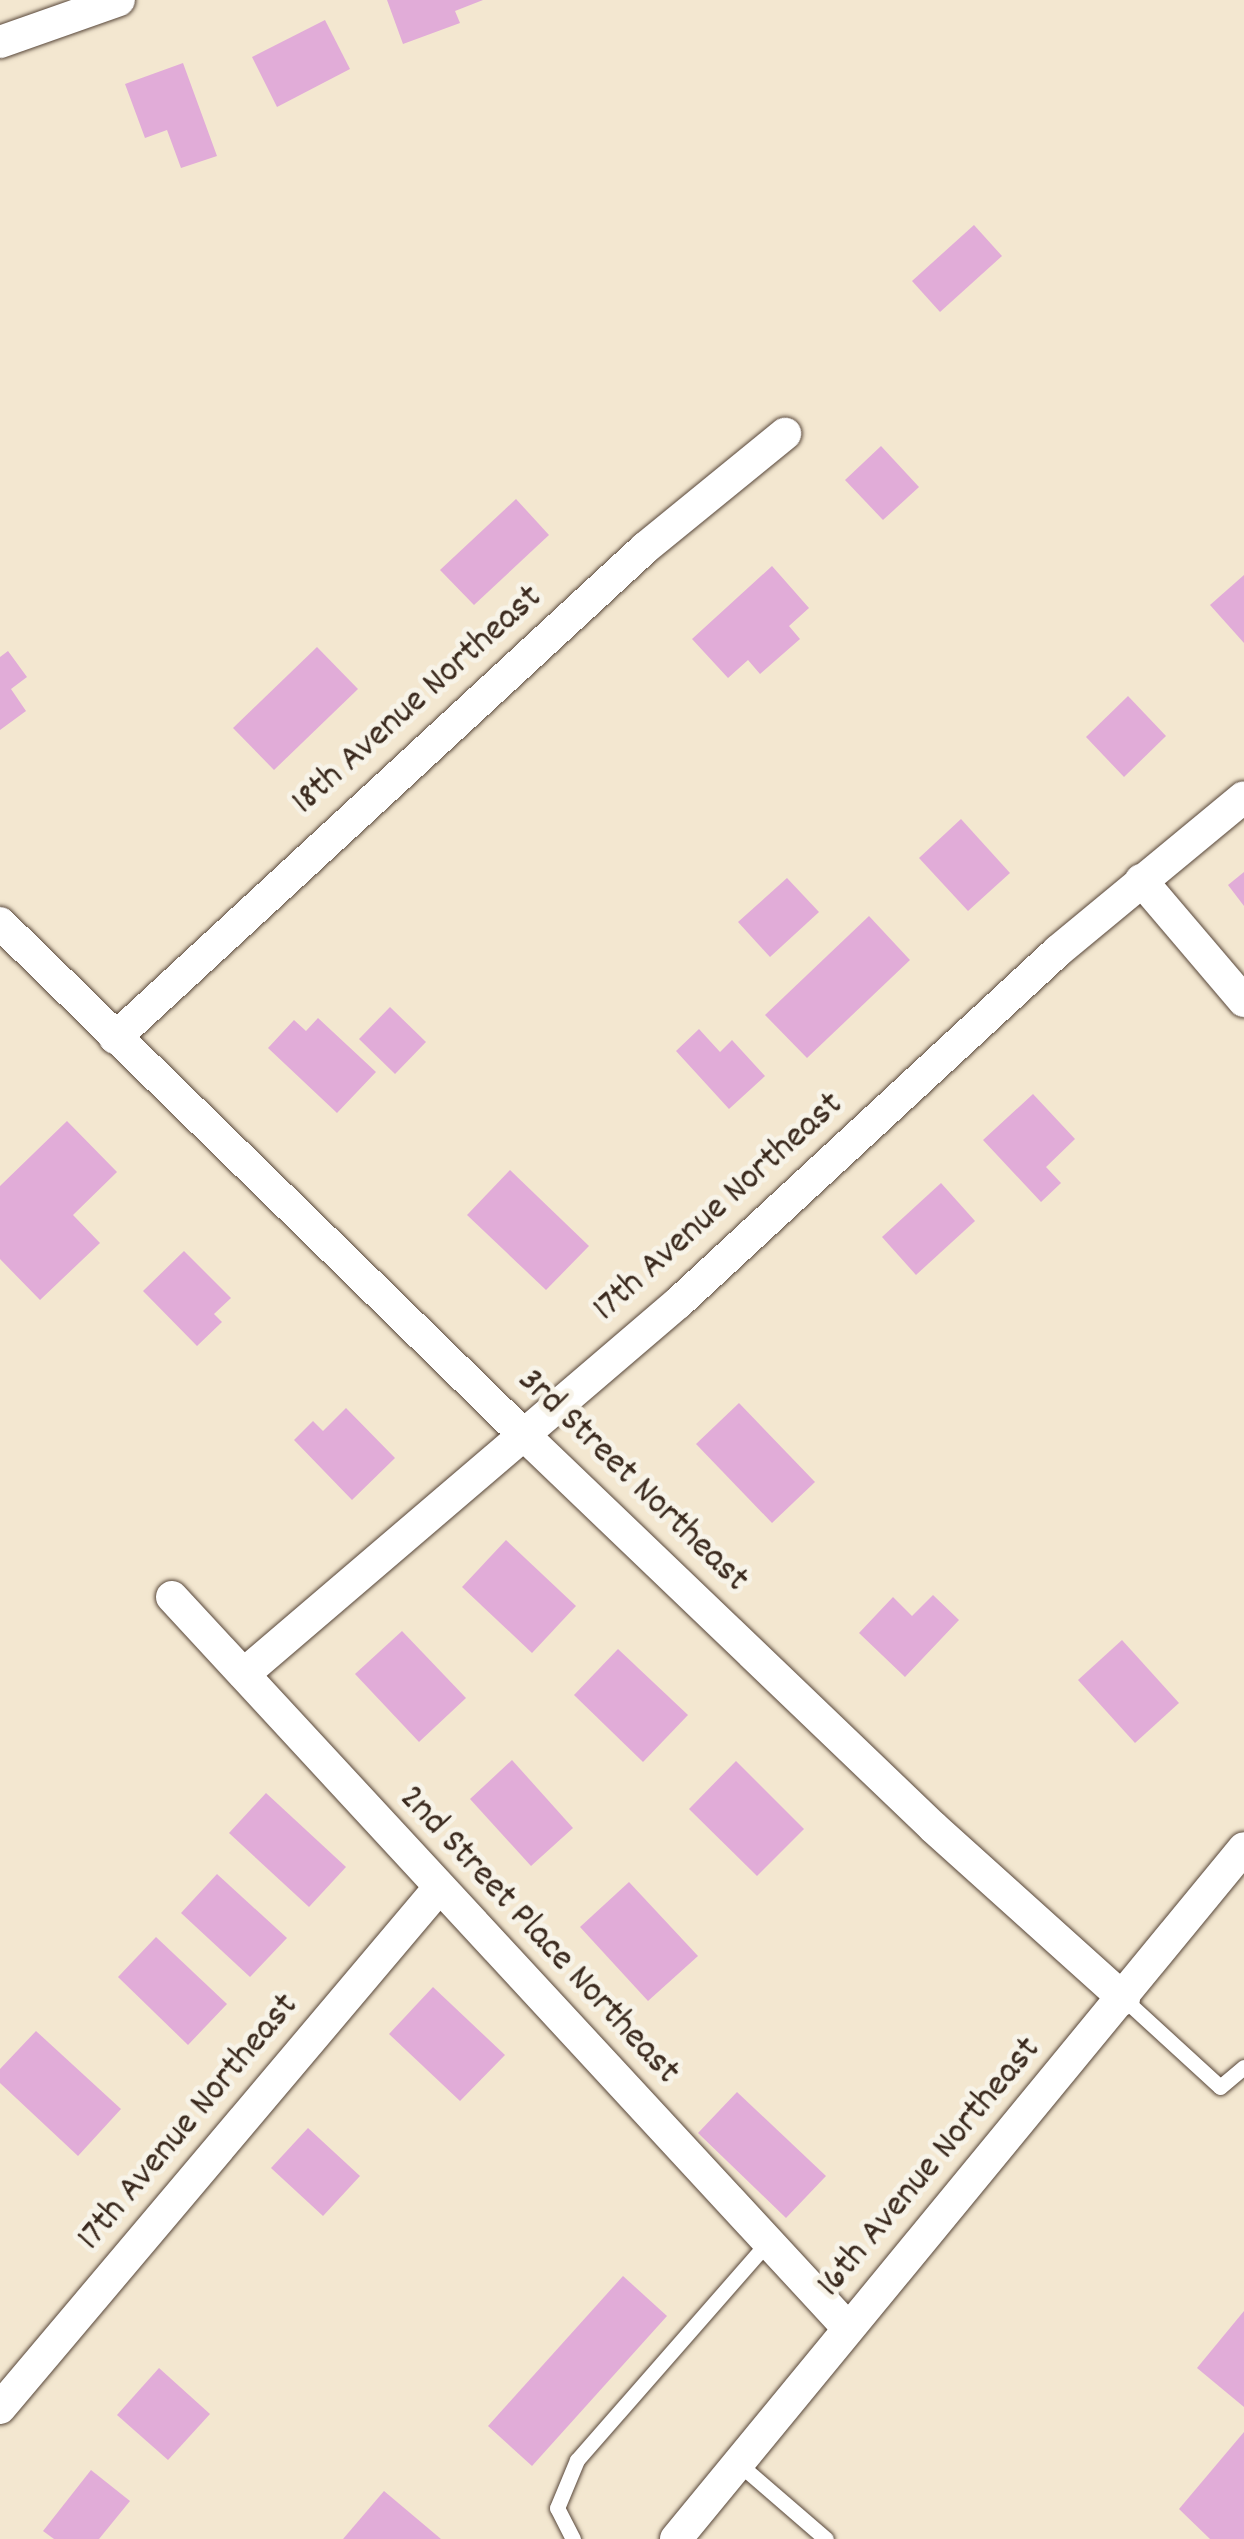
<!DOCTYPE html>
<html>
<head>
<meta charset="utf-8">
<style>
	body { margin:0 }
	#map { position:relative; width:1244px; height:2539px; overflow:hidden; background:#f3e7d0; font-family:Dekko,sans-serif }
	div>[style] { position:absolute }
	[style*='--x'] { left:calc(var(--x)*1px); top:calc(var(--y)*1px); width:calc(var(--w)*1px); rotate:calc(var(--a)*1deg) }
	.building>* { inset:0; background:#e1acd8 }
	.roads { filter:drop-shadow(0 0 2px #574639) drop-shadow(0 0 2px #574639) }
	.service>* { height:15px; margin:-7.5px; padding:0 7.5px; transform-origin:7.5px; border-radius:7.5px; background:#fff }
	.minor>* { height:32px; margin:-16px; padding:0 16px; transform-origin:16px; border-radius:16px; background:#fff }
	span { translate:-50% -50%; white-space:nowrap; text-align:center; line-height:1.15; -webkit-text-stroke:10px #f7f3e8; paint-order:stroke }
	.street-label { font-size:38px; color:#3b2a1e }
</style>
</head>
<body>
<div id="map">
	<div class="building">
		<i style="clip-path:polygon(387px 0,483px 0,455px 11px,460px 23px,403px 44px)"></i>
		<i style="clip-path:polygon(325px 20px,350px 69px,277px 107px,252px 57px)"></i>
		<i style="clip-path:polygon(183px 63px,217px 156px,181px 168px,167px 130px,145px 138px,125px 84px)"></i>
		<i style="clip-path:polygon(974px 225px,1002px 256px,940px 312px,912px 281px)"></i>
		<i style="clip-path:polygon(881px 446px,919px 487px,883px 520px,845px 480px)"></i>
		<i style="clip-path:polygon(516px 499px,549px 535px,474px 605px,440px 570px)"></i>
		<i style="clip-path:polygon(772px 566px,809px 608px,789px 626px,800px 639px,760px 674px,748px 660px,728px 678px,692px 639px)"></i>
		<i style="clip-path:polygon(1244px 575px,1244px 643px,1210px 605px)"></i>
		<i style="clip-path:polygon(317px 647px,358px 689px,274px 770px,233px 728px)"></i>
		<i style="clip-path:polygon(8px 651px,27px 677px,11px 689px,26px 711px,0 730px,0 657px)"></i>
		<i style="clip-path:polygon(1128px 696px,1166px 736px,1124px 777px,1086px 737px)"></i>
		<i style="clip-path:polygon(961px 819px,1010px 873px,968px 911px,919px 858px)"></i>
		<i style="clip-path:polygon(1244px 872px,1244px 906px,1228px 885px)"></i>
		<i style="clip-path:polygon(787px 878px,819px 912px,770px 957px,738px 922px)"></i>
		<i style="clip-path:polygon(869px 916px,910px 960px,807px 1058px,765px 1015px)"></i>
		<i style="clip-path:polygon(390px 1007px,426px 1042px,395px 1074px,359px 1039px)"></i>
		<i style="clip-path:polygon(318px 1018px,376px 1072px,337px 1113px,268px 1048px,294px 1020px,306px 1031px)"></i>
		<i style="clip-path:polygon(699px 1029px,720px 1052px,732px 1040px,765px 1076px,729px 1109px,676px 1051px)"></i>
		<i style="clip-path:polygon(1033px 1094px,1075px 1139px,1046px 1167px,1061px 1183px,1041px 1202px,983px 1140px)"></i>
		<i style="clip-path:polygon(67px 1121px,117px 1172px,73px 1215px,100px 1243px,40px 1300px,0 1259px,0 1186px)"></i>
		<i style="clip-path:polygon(510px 1170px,589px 1246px,546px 1290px,467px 1215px)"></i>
		<i style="clip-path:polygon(941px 1183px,975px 1221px,916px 1275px,882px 1237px)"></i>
		<i style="clip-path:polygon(184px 1251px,231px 1298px,214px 1314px,222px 1322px,197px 1346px,143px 1291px)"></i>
		<i style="clip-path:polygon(739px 1403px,815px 1482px,772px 1523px,696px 1444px)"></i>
		<i style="clip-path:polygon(346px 1408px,395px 1458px,352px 1500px,294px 1440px,313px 1421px,323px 1431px)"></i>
		<i style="clip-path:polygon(506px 1540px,576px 1606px,532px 1653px,462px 1587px)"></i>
		<i style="clip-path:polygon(933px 1595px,959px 1620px,905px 1677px,859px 1633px,893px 1597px,912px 1616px)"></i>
		<i style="clip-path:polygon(402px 1631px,466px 1698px,419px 1742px,355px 1674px)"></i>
		<i style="clip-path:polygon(1122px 1640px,1179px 1703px,1135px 1743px,1078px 1680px)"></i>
		<i style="clip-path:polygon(618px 1649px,688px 1715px,643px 1762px,574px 1695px)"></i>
		<i style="clip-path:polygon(512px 1760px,573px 1828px,531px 1866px,470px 1799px)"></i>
		<i style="clip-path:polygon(736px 1761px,804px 1829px,757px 1876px,689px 1809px)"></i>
		<i style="clip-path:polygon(266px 1793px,346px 1867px,309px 1907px,229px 1833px)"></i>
		<i style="clip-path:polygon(217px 1874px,287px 1938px,250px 1977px,181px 1913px)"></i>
		<i style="clip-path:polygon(629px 1882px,698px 1956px,648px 2001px,580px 1927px)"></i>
		<i style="clip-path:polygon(156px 1937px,227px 2004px,188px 2045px,118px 1977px)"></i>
		<i style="clip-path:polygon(433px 1987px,505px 2055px,460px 2101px,389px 2034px)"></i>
		<i style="clip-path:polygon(36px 2031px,121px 2109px,78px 2156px,0 2083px,0 2069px)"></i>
		<i style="clip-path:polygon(737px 2092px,826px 2176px,786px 2218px,698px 2133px)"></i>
		<i style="clip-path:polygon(308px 2128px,360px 2176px,323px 2216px,271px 2168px)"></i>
		<i style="clip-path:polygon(623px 2276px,667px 2316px,532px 2466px,488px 2426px)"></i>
		<i style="clip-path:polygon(1244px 2311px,1244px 2407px,1197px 2368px)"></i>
		<i style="clip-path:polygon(159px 2368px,210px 2414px,168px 2460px,117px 2415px)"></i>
		<i style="clip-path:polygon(1244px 2432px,1244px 2539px,1210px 2539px,1179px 2509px)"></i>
		<i style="clip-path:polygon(91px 2470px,130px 2501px,99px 2539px,54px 2539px,43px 2531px)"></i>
		<i style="clip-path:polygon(384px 2491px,441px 2539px,343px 2539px)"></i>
	</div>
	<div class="roads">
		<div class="service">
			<i style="--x:1124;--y:1999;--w:130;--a:42.5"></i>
			<i style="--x:1220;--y:2087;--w:31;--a:-40"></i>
			<i style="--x:738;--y:2463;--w:116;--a:40.8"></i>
			<i style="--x:573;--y:2539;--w:35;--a:-117"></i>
			<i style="--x:557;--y:2508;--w:52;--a:-67.4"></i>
			<i style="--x:577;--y:2460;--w:290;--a:-48.8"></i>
		</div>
		<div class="minor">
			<i style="--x:0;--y:42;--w:126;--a:-19.4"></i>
			<i style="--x:1141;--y:880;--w:159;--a:49.6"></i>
			<i style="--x:0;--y:923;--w:733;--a:44.34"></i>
			<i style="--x:524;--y:1435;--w:567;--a:43.78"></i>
			<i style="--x:933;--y:1827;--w:257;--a:42"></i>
			<i style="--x:115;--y:1038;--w:722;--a:-42.75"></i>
			<i style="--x:645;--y:548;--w:181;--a:-39.2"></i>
			<i style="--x:172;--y:1597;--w:996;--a:47.24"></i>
			<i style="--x:244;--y:1674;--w:571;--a:-40.53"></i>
			<i style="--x:678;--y:1303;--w:518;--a:-42.81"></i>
			<i style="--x:1058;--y:951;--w:241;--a:-39.6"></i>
			<i style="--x:0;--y:2408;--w:679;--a:-49.84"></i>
			<i style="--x:676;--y:2539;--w:894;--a:-50.58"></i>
		</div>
	</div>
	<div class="street-label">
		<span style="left:418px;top:701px;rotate:-42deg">18th Avenue Northeast</span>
		<span style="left:719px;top:1208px;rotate:-42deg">17th Avenue Northeast</span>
		<span style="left:632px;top:1481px;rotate:44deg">3rd Street Northeast</span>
		<span style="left:538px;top:1936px;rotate:47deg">2nd Street Place Northeast</span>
		<span style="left:189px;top:2123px;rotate:-50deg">17th Avenue Northeast</span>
		<span style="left:930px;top:2168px;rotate:-50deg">16th Avenue Northeast</span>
	</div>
</div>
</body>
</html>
